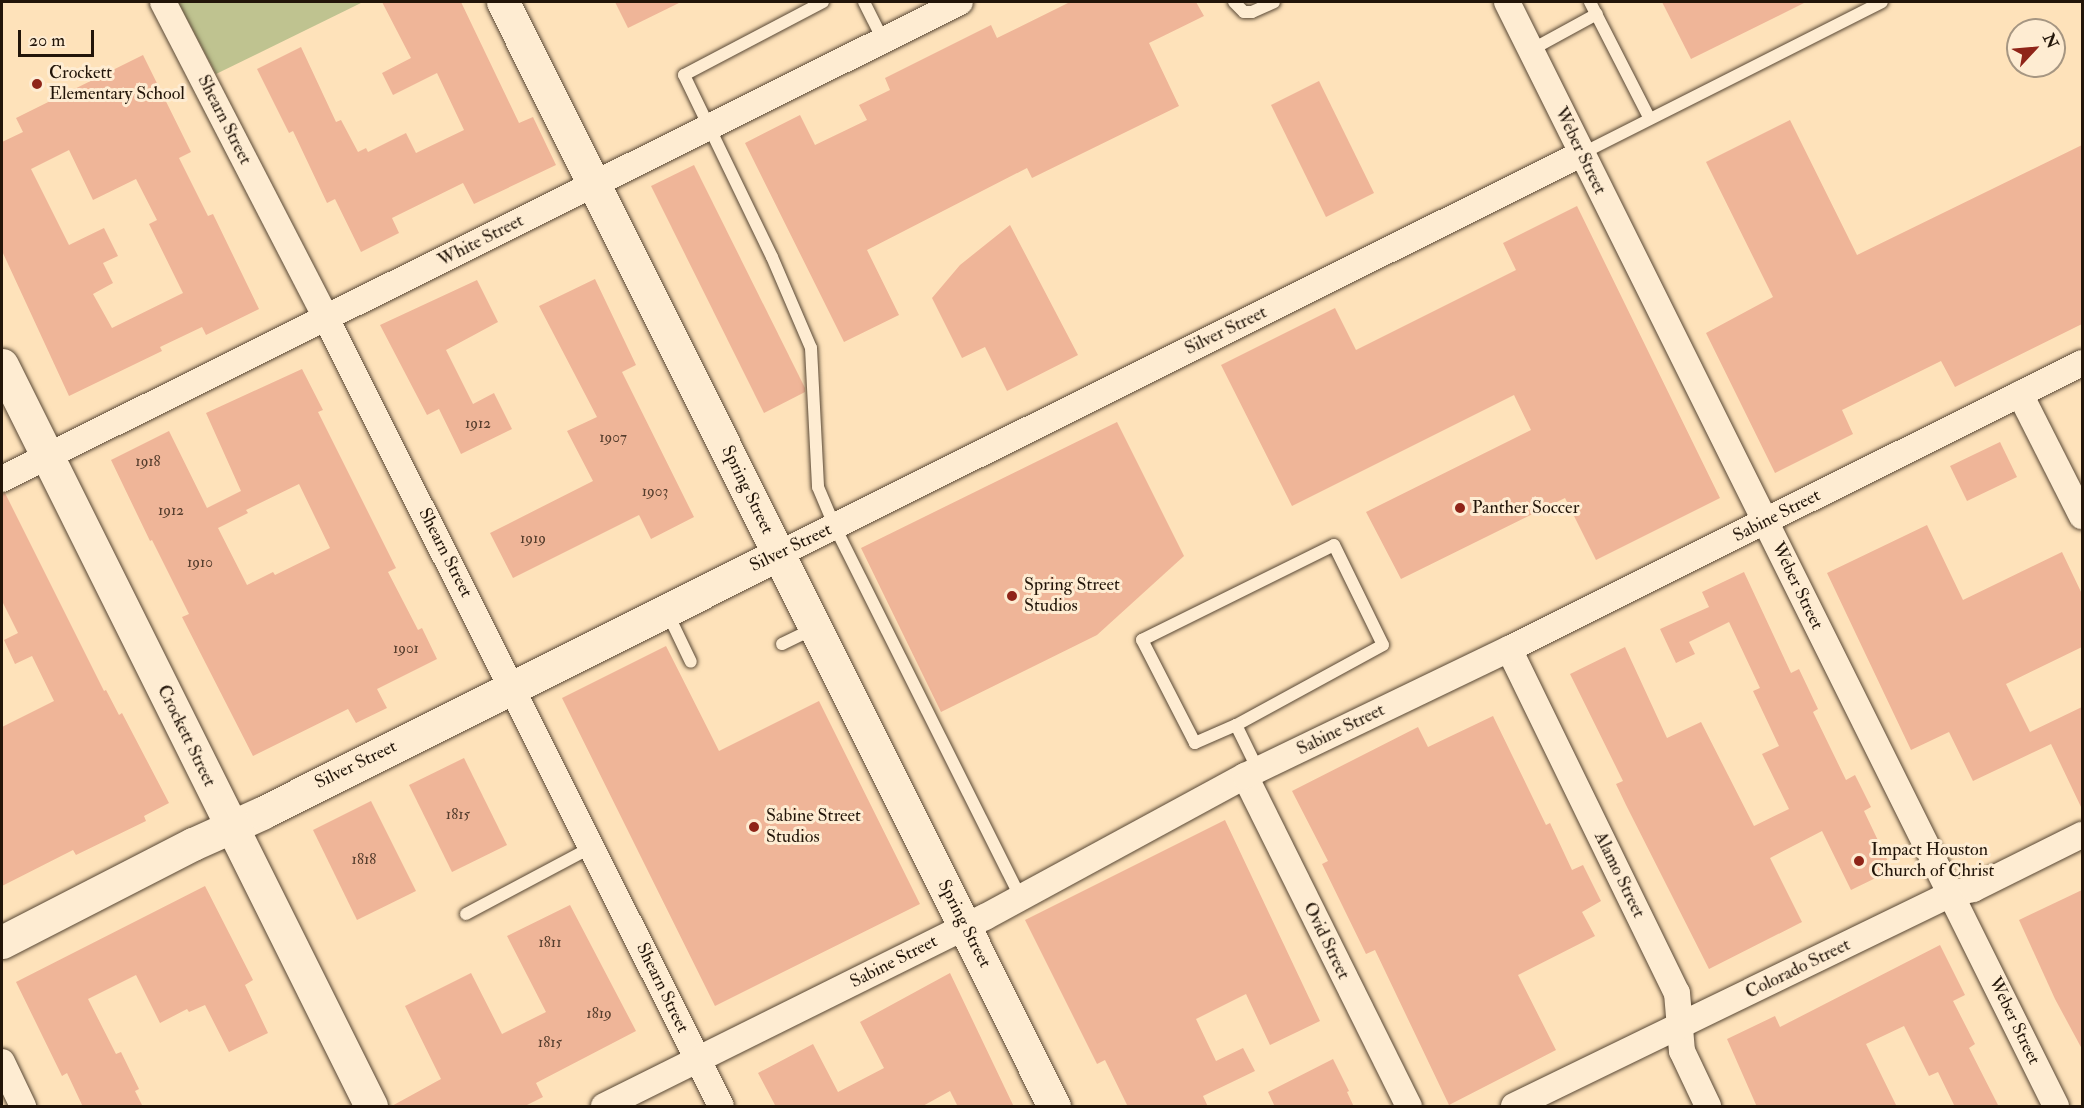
<!DOCTYPE html>
<html>
<head>
<meta charset="utf-8">
<style>
	body { margin:0 }
	#map { position:relative; width:2084px; height:1108px; overflow:hidden; background:#fee2ba; font-family:"IM FELL Double Pica",serif }
	div>[style] { position:absolute }
	[style*='--x'] { left:calc(var(--x)*1px); top:calc(var(--y)*1px); width:calc(var(--w)*1px); rotate:calc(var(--a)*1deg) }
	.green>* { inset:0; background:#bfc390 }
	.building>* { inset:0; background:#efb598 }
	.roads { filter:drop-shadow(0 0 2px #594835) drop-shadow(0 0 2px #594835) }
	.lane>* { height:12px; margin:-6px; padding:0 6px; transform-origin:6px; border-radius:6px; background:#feecd2 }
	.street>* { height:26px; margin:-13px; padding:0 13px; transform-origin:13px; border-radius:13px; background:#feecd2 }
	.secondary>* { height:33px; margin:-16.5px; padding:0 16.5px; transform-origin:16.5px; border-radius:16.5px; background:#feecd2 }
	.dots>* { width:16px; height:16px; translate:-50% -50%; box-sizing:border-box; border:3px solid #feecd2; border-radius:50% }
	span { translate:-50% -50%; white-space:nowrap; text-align:center; line-height:1.15; -webkit-text-stroke:6px #feecd2; paint-order:stroke }
	.number-label { font-size:15px; color:#553d2d }
	.number-label span { -webkit-text-stroke-width:0 }
	.poi-label { font-size:18px; color:#221509 }
	.left { translate:0 -50%; text-align:left }
	.street-label { font-size:18px; color:#221509 }
	.frame { position:absolute; inset:0; border:3px solid #221509; pointer-events:none }
	.north { position:absolute; left:2006px; top:18px; width:60px; height:60px; box-sizing:border-box; background:#feecd2; border:2px solid #a69682; border-radius:50%; rotate:64deg; font-size:16px; font-weight:700; line-height:24px; text-align:center; color:#221509 }
	.north::after { content:''; display:block; margin:auto; width:21px; height:27px; background:#8f2418; clip-path:polygon(50% 0,100% 100%,50% 72%,0 100%) }
	.scale { position:absolute; left:18px; top:30px; width:76px; height:27px; box-sizing:border-box; border:3px solid #221509; border-top:0; padding-left:8px; font-size:18px; line-height:21px; white-space:nowrap; color:#221509; -webkit-text-stroke:4px #feecd2; paint-order:stroke }
</style>
</head>
<body>
<div id="map">
	<div class="green">
		<i style="clip-path:polygon(178px 2px,363px 2px,216px 74px)"></i>
	</div>
	<div class="building">
		<i style="clip-path:polygon(382px 2px,461px 2px,519px 123px,533px 117px,556px 165px,474px 204px,463px 183px,392px 218px,399px 233px,361px 252px,335px 199px,327px 203px,293px 131px,289px 133px,257px 69px,301px 47px,336px 122px,341px 120px,358px 152px,366px 148px,368px 152px,406px 133px,416px 153px,464px 130px,437px 73px,393px 95px,382px 73px,411px 58px)"></i>
		<i style="clip-path:polygon(615px 2px,681px 2px,628px 28px)"></i>
		<i style="clip-path:polygon(1070px 2px,1196px 2px,1204px 16px,1149px 43px,1179px 106px,1032px 178px,1027px 168px,867px 250px,899px 315px,844px 342px,745px 143px,800px 115px,815px 145px,867px 120px,859px 105px,890px 90px,885px 78px,991px 25px,997px 38px)"></i>
		<i style="clip-path:polygon(1662px 2px,1806px 2px,1691px 59px)"></i>
		<i style="clip-path:polygon(evenodd,143px 55px,191px 152px,179px 158px,208px 216px,213px 214px,259px 309px,206px 335px,202px 327px,160px 347px,162px 351px,69px 396px,2px 251px,2px 142px,23px 132px,16px 118px,143px 55px,69px 150px,93px 200px,136px 179px,157px 220px,149px 224px,183px 293px,112px 328px,93px 294px,113px 283px,103px 263px,118px 256px,104px 228px,69px 245px,31px 169px,69px 150px)"></i>
		<i style="clip-path:polygon(1319px 81px,1374px 193px,1326px 217px,1271px 105px)"></i>
		<i style="clip-path:polygon(1790px 120px,1857px 255px,2082px 145px,2082px 324px,1955px 387px,1941px 361px,1842px 410px,1853px 434px,1775px 473px,1706px 333px,1773px 297px,1706px 162px)"></i>
		<i style="clip-path:polygon(694px 165px,805px 388px,805px 392px,764px 413px,651px 186px)"></i>
		<i style="clip-path:polygon(1577px 206px,1720px 498px,1596px 560px,1565px 498px,1401px 579px,1366px 512px,1531px 430px,1514px 395px,1292px 506px,1221px 365px,1335px 308px,1356px 350px,1516px 270px,1503px 243px)"></i>
		<i style="clip-path:polygon(1010px 225px,1078px 355px,1007px 391px,985px 347px,962px 358px,932px 298px,960px 265px)"></i>
		<i style="clip-path:polygon(595px 279px,636px 365px,622px 372px,694px 517px,651px 539px,639px 515px,513px 578px,490px 533px,593px 481px,567px 431px,597px 417px,539px 306px)"></i>
		<i style="clip-path:polygon(477px 280px,498px 322px,446px 350px,473px 404px,494px 393px,512px 429px,461px 454px,439px 409px,427px 415px,380px 325px)"></i>
		<i style="clip-path:polygon(evenodd,302px 369px,323px 410px,318px 412px,396px 568px,388px 572px,418px 630px,422px 628px,437px 659px,377px 689px,387px 708px,356px 723px,348px 709px,253px 756px,182px 617px,189px 614px,152px 540px,150px 541px,111px 460px,169px 431px,207px 508px,241px 491px,206px 413px,302px 369px,299px 484px,330px 548px,275px 575px,273px 572px,247px 585px,218px 528px,248px 513px,246px 510px,299px 484px)"></i>
		<i style="clip-path:polygon(1117px 422px,1184px 556px,1097px 635px,941px 712px,861px 548px)"></i>
		<i style="clip-path:polygon(2000px 442px,2017px 477px,1967px 501px,1950px 466px)"></i>
		<i style="clip-path:polygon(5px 493px,104px 691px,106px 690px,119px 715px,122px 713px,169px 803px,144px 816px,146px 821px,76px 855px,73px 850px,2px 886px,2px 727px,54px 701px,32px 656px,15px 664px,4px 640px,18px 633px,2px 601px,2px 494px)"></i>
		<i style="clip-path:polygon(1927px 525px,1963px 600px,2062px 552px,2082px 594px,2082px 647px,2006px 684px,2030px 732px,2082px 707px,2082px 809px,2051px 744px,1973px 781px,1949px 732px,1911px 750px,1827px 573px)"></i>
		<i style="clip-path:polygon(1744px 572px,1791px 673px,1799px 669px,1818px 709px,1813px 712px,1846px 780px,1855px 775px,1871px 807px,1864px 811px,1892px 870px,1851px 890px,1822px 831px,1770px 858px,1802px 922px,1709px 969px,1626px 805px,1616px 784px,1623px 781px,1570px 674px,1625px 647px,1667px 738px,1701px 722px,1754px 826px,1789px 809px,1762px 754px,1779px 746px,1753px 691px,1760px 688px,1729px 622px,1689px 642px,1695px 654px,1676px 663px,1660px 629px,1709px 607px,1702px 592px)"></i>
		<i style="clip-path:polygon(666px 646px,719px 751px,819px 701px,920px 904px,715px 1006px,562px 698px)"></i>
		<i style="clip-path:polygon(1493px 716px,1546px 825px,1550px 823px,1572px 870px,1583px 865px,1601px 901px,1582px 912px,1595px 936px,1518px 975px,1556px 1050px,1449px 1105px,1375px 950px,1366px 954px,1322px 864px,1328px 861px,1292px 791px,1418px 727px,1428px 747px)"></i>
		<i style="clip-path:polygon(464px 758px,507px 845px,452px 872px,409px 785px)"></i>
		<i style="clip-path:polygon(371px 801px,416px 891px,357px 920px,313px 830px)"></i>
		<i style="clip-path:polygon(1225px 820px,1320px 1021px,1270px 1045px,1246px 994px,1196px 1019px,1216px 1061px,1243px 1048px,1255px 1071px,1203px 1096px,1208px 1107px,1128px 1107px,1105px 1060px,1097px 1064px,1025px 920px)"></i>
		<i style="clip-path:polygon(205px 886px,253px 980px,245px 985px,268px 1033px,229px 1052px,205px 1005px,189px 1012px,187px 1009px,160px 1023px,136px 975px,88px 999px,116px 1054px,121px 1052px,139px 1089px,135px 1091px,143px 1107px,83px 1107px,67px 1073px,62px 1076px,16px 982px)"></i>
		<i style="clip-path:polygon(2082px 890px,2082px 1049px,2055px 999px,2019px 920px)"></i>
		<i style="clip-path:polygon(570px 905px,636px 1031px,536px 1083px,543px 1097px,523px 1107px,390px 1107px,441px 1079px,405px 1006px,471px 973px,502px 1034px,546px 1012px,507px 936px)"></i>
		<i style="clip-path:polygon(1940px 945px,1965px 995px,1953px 1001px,1975px 1044px,1969px 1048px,1999px 1107px,1955px 1107px,1938px 1072px,1929px 1076px,1904px 1026px,1866px 1044px,1897px 1107px,1757px 1107px,1727px 1039px,1775px 1016px,1780px 1027px)"></i>
		<i style="clip-path:polygon(950px 973px,1014px 1107px,958px 1107px,950px 1091px,921px 1107px,776px 1107px,758px 1073px,813px 1044px,838px 1092px,884px 1068px,860px 1022px)"></i>
		<i style="clip-path:polygon(1333px 1059px,1349px 1091px,1347px 1092px,1354px 1107px,1275px 1107px,1268px 1092px)"></i>
	</div>
	<div class="roads">
		<div class="lane">
			<i style="--x:823;--y:2;--w:157;--a:152.3"></i>
			<i style="--x:684;--y:75;--w:202;--a:64.2"></i>
			<i style="--x:772;--y:257;--w:99;--a:66.8"></i>
			<i style="--x:811;--y:348;--w:139;--a:87.1"></i>
			<i style="--x:818;--y:487;--w:43;--a:67"></i>
			<i style="--x:835;--y:527;--w:413;--a:63.4"></i>
			<i style="--x:864;--y:2;--w:42;--a:63.4"></i>
			<i style="--x:1234;--y:2;--w:14;--a:45"></i>
			<i style="--x:1244;--y:12;--w:8;--a:0"></i>
			<i style="--x:1252;--y:12;--w:24;--a:-24"></i>
			<i style="--x:1590;--y:2;--w:131;--a:62.9"></i>
			<i style="--x:1531;--y:50;--w:75;--a:-28.6"></i>
			<i style="--x:1581;--y:154;--w:337;--a:-26.8"></i>
			<i style="--x:667;--y:612;--w:55;--a:64.4"></i>
			<i style="--x:782;--y:644;--w:37;--a:-26"></i>
			<i style="--x:1236;--y:725;--w:45;--a:156.3"></i>
			<i style="--x:1195;--y:743;--w:116;--a:-117.2"></i>
			<i style="--x:1142;--y:640;--w:214;--a:-26.3"></i>
			<i style="--x:1334;--y:545;--w:111;--a:63.9"></i>
			<i style="--x:1383;--y:645;--w:167;--a:151.4"></i>
			<i style="--x:1236;--y:725;--w:50;--a:63.9"></i>
			<i style="--x:466;--y:914;--w:143;--a:-28"></i>
		</div>
		<div class="street">
			<i style="--x:163;--y:2;--w:356;--a:62.7"></i>
			<i style="--x:326;--y:318;--w:881;--a:63.38"></i>
			<i style="--x:1507;--y:2;--w:1233;--a:63.56"></i>
			<i style="--x:2020;--y:394;--w:137;--a:63.1"></i>
			<i style="--x:2;--y:479;--w:1070;--a:-26.47"></i>
			<i style="--x:779;--y:554;--w:896;--a:-26.51"></i>
			<i style="--x:1509;--y:649;--w:383;--a:64"></i>
			<i style="--x:1677;--y:993;--w:58;--a:85.1"></i>
			<i style="--x:1682;--y:1051;--w:61;--a:64.7"></i>
			<i style="--x:1245;--y:776;--w:369;--a:63.6"></i>
			<i style="--x:2;--y:1062;--w:49;--a:64.5"></i>
			<i style="--x:604;--y:1106;--w:425;--a:-26.4"></i>
			<i style="--x:985;--y:917;--w:296;--a:-28.5"></i>
			<i style="--x:1245;--y:776;--w:293;--a:-25.7"></i>
			<i style="--x:1509;--y:649;--w:640;--a:-26.53"></i>
			<i style="--x:1514;--y:1106;--w:486;--a:-25.9"></i>
			<i style="--x:1951;--y:894;--w:23;--a:-13"></i>
			<i style="--x:1973;--y:889;--w:122;--a:-26.4"></i>
		</div>
		<div class="secondary">
			<i style="--x:503;--y:2;--w:1234;--a:63.48"></i>
			<i style="--x:2;--y:365;--w:828;--a:63.53"></i>
			<i style="--x:2;--y:942;--w:215;--a:-27.2"></i>
			<i style="--x:193;--y:844;--w:76;--a:-24.2"></i>
			<i style="--x:262;--y:813;--w:578;--a:-26.61"></i>
		</div>
	</div>
	<div class="dots">
		<i style="left:37px;top:84px;background:#8f2418"></i>
		<i style="left:1460px;top:508px;background:#8f2418"></i>
		<i style="left:1012px;top:596px;background:#8f2418"></i>
		<i style="left:754px;top:827px;background:#8f2418"></i>
		<i style="left:1859px;top:861px;background:#8f2418"></i>
	</div>
	<div class="number-label">
		<span style="left:478px;top:424px">1912</span>
		<span style="left:613px;top:438px">1907</span>
		<span style="left:148px;top:462px">1918</span>
		<span style="left:655px;top:492px">1903</span>
		<span style="left:171px;top:511px">1912</span>
		<span style="left:533px;top:539px">1919</span>
		<span style="left:200px;top:563px">1910</span>
		<span style="left:406px;top:649px">1901</span>
		<span style="left:458px;top:815px">1815</span>
		<span style="left:364px;top:860px">1818</span>
		<span style="left:550px;top:943px">1811</span>
		<span style="left:599px;top:1014px">1819</span>
		<span style="left:550px;top:1043px">1815</span>
	</div>
	<div class="poi-label">
		<span class="left" style="left:49px;top:84px">Crockett<br>Elementary School</span>
		<span class="left" style="left:1472px;top:508px">Panther Soccer</span>
		<span class="left" style="left:1024px;top:596px">Spring Street<br>Studios</span>
		<span class="left" style="left:766px;top:827px">Sabine Street<br>Studios</span>
		<span class="left" style="left:1871px;top:861px">Impact Houston<br>Church of Christ</span>
	</div>
	<div class="street-label">
		<span style="left:224px;top:120px;rotate:63deg">Shearn Street</span>
		<span style="left:1580px;top:151px;rotate:64deg">Weber Street</span>
		<span style="left:481px;top:241px;rotate:-27deg">White Street</span>
		<span style="left:1226px;top:331px;rotate:-26deg">Silver Street</span>
		<span style="left:747px;top:490px;rotate:64deg">Spring Street</span>
		<span style="left:1777px;top:516px;rotate:-27deg">Sabine Street</span>
		<span style="left:791px;top:548px;rotate:-26deg">Silver Street</span>
		<span style="left:445px;top:553px;rotate:63deg">Shearn Street</span>
		<span style="left:1797px;top:586px;rotate:64deg">Weber Street</span>
		<span style="left:1341px;top:730px;rotate:-26deg">Sabine Street</span>
		<span style="left:186px;top:736px;rotate:64deg">Crockett Street</span>
		<span style="left:356px;top:765px;rotate:-26deg">Silver Street</span>
		<span style="left:1619px;top:875px;rotate:64deg">Alamo Street</span>
		<span style="left:964px;top:924px;rotate:63deg">Spring Street</span>
		<span style="left:1326px;top:941px;rotate:64deg">Ovid Street</span>
		<span style="left:894px;top:962px;rotate:-27deg">Sabine Street</span>
		<span style="left:1798px;top:969px;rotate:-26deg">Colorado Street</span>
		<span style="left:662px;top:988px;rotate:64deg">Shearn Street</span>
		<span style="left:2014px;top:1021px;rotate:64deg">Weber Street</span>
	</div>
	<div class="frame"></div>
	<div class="north">N</div>
	<div class="scale">20 m</div>
</div>
</body>
</html>
